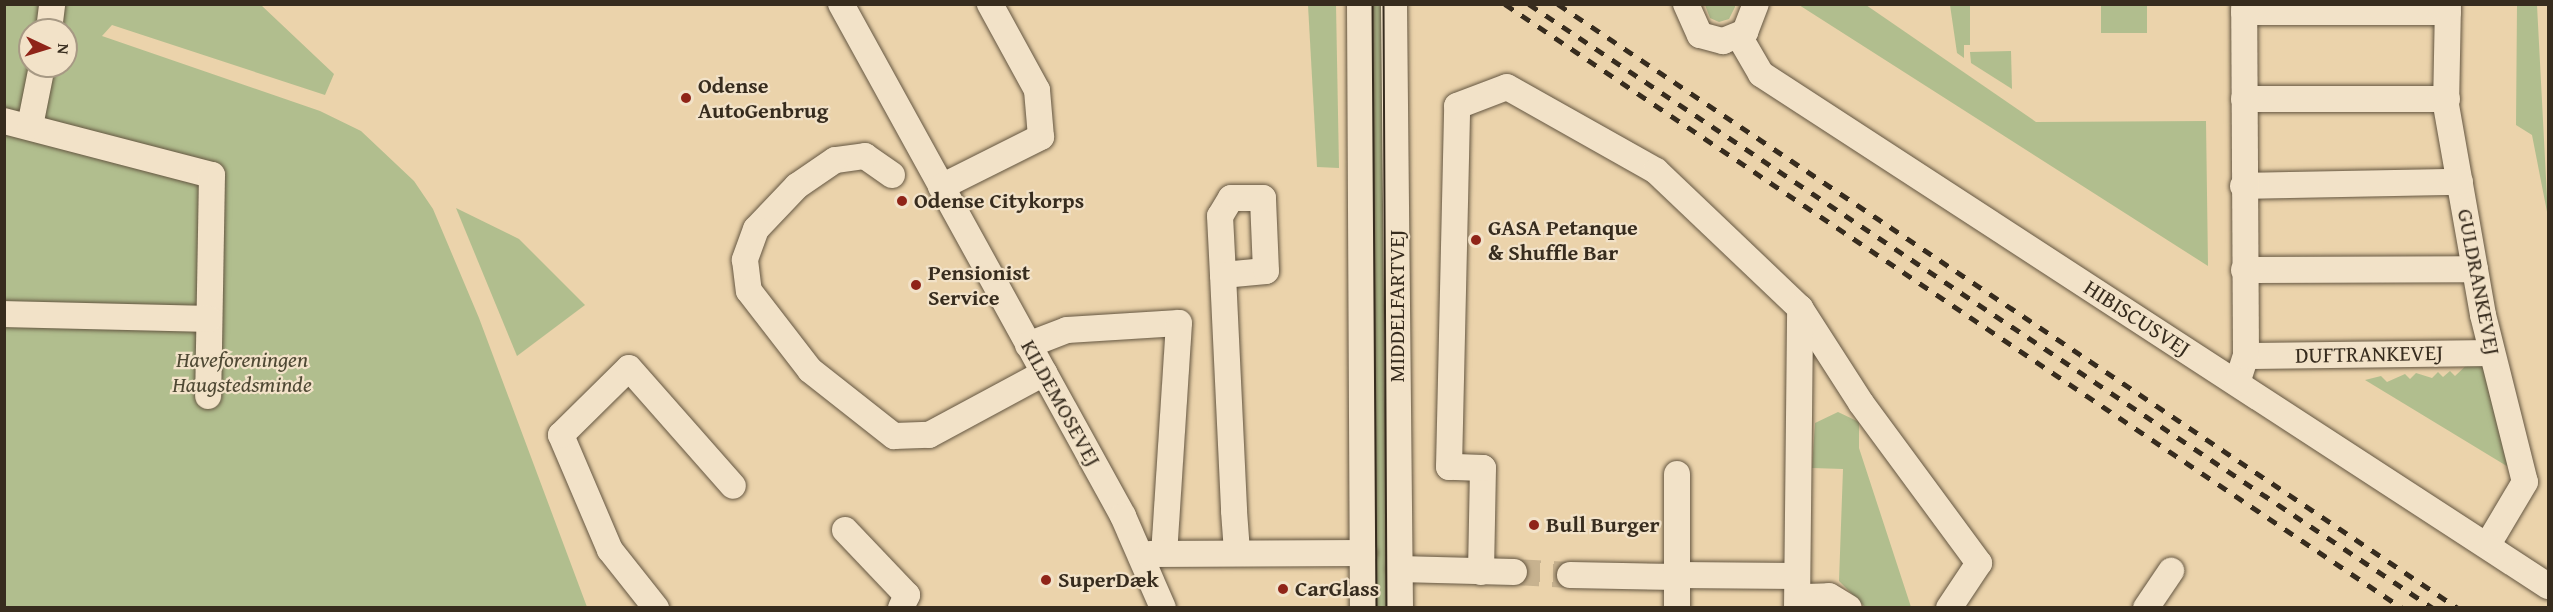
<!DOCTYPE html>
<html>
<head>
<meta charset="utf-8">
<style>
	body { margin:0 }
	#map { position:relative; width:2553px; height:612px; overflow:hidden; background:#ebd3ab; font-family:"Gentium Book Plus",serif }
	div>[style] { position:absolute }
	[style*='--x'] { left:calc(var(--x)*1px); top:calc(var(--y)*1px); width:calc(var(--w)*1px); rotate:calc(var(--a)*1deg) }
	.green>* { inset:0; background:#b1be8e }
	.minor-tunnel>* { height:26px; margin-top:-13px; transform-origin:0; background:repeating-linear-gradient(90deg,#c7b28f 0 26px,transparent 0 39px) }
	.roads { filter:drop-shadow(0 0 2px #645641) drop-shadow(0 0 2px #645641) }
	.minor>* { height:26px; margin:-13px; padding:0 13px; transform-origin:13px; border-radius:13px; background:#f2e2c8 }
	.tram>* { height:1.5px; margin:-0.75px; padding:0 0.75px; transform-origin:0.75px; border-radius:0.75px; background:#372c1e }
	.rail>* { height:4.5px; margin-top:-2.25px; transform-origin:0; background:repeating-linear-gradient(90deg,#372c1e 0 10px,transparent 0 20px) }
	.dots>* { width:16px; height:16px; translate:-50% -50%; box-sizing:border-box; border:3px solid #f2e2c8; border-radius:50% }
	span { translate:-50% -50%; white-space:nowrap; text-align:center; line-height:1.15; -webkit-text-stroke:4.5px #f2e2c8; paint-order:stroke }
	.poi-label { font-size:22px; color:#372c1e; font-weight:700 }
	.left { translate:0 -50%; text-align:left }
	.street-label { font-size:22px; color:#372c1e }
	.park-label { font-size:22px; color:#4f4934; font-style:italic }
	.frame { position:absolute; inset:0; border:6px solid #372c1e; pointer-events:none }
	.north { position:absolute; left:18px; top:18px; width:60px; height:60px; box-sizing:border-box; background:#f2e2c8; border:2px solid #a79984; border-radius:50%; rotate:94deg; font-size:16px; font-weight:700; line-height:24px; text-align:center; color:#372c1e }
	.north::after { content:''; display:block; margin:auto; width:21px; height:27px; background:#8f2418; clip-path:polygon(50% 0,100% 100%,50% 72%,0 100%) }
</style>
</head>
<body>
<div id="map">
	<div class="green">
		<i style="clip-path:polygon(evenodd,4px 5px,261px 5px,334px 74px,325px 95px,112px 25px,102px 36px,320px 111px,361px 131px,414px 181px,433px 209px,479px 318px,587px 607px,5px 607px,4px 5px,30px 30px,66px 30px,66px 66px,30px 66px,30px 30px)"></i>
		<i style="clip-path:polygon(1308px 5px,1336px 5px,1339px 168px,1317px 167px)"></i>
		<i style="clip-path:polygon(1367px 5px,1389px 5px,1393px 608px,1372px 607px)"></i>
		<i style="clip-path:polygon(1705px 5px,1735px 5px,1735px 7px,1729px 19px,1719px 22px,1710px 18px)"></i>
		<i style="clip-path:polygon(1799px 5px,1866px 5px,2036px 122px,2206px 121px,2208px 266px)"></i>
		<i style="clip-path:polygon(1950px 5px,1970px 5px,1970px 45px,1964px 45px,1964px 58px,1957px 53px)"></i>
		<i style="clip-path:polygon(2101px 5px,2147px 5px,2147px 33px,2101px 33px)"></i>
		<i style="clip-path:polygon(2517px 5px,2537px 5px,2548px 217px,2532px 135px,2516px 125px)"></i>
		<i style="clip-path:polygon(2011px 51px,2012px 89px,1971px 63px,1970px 52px)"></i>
		<i style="clip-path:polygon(456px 208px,519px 239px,585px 305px,517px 356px)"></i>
		<i style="clip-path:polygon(2472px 360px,2483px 361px,2510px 468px,2365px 380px,2381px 376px,2387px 382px,2405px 374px,2410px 379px,2416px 373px,2432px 378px,2438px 372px,2443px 377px,2450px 371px,2455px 376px)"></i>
		<i style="clip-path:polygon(1838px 412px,1859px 422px,1859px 448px,1911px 607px,1865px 607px,1839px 581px,1843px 469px,1812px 468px,1815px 423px)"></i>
	</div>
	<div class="minor-tunnel">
		<i style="--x:1514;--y:572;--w:56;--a:3.1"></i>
	</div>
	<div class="roads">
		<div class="minor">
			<i style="--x:841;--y:4;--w:585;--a:61.15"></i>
			<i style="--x:1123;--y:516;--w:100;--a:66.5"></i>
			<i style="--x:1360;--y:4;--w:604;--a:89.72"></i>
			<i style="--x:1394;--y:4;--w:604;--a:89.43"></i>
			<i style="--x:1686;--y:4;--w:34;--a:66"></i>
			<i style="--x:1700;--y:35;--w:24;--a:15"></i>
			<i style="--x:1723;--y:41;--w:24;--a:-22"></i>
			<i style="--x:1745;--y:32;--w:30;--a:-69"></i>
			<i style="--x:2448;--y:4;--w:101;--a:91.1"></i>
			<i style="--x:2446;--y:105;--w:213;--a:80"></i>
			<i style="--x:2483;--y:315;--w:172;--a:75.9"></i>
			<i style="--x:2525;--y:482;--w:74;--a:120.7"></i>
			<i style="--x:2244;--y:12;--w:204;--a:0"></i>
			<i style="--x:49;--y:30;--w:26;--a:-83"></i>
			<i style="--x:1739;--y:36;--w:44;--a:59.9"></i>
			<i style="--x:1761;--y:74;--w:939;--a:33.05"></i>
			<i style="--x:2244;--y:99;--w:203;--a:0"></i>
			<i style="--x:4;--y:121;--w:215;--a:14.6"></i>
			<i style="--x:212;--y:175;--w:221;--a:91"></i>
			<i style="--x:30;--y:126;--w:61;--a:-78.7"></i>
			<i style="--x:892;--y:175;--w:33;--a:-145"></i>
			<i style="--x:865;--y:156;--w:30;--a:172"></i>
			<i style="--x:835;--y:160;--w:46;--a:145.6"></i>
			<i style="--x:797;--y:186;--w:59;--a:133.6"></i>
			<i style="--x:756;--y:229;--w:33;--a:110"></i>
			<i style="--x:745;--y:260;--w:31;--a:83"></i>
			<i style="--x:749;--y:291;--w:100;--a:52.3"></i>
			<i style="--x:810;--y:370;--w:107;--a:38.2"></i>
			<i style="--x:894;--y:436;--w:35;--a:-2"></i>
			<i style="--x:929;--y:435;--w:131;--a:-28.3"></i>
			<i style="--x:2243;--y:186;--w:217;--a:-1.1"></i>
			<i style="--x:941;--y:187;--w:112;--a:-26.6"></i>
			<i style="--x:1041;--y:137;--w:47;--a:-94.9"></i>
			<i style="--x:1037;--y:90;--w:98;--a:-118.7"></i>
			<i style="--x:2244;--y:270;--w:231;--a:-0.2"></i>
			<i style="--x:1223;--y:275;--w:43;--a:-5.3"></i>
			<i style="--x:1266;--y:271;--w:73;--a:-92.4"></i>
			<i style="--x:1263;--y:198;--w:32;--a:180"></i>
			<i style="--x:1231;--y:198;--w:21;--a:121"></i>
			<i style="--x:1220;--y:216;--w:59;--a:87.1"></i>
			<i style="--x:1223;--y:275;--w:236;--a:87.3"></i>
			<i style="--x:1234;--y:511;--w:41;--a:85.8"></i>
			<i style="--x:4;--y:314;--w:205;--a:1.4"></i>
			<i style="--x:1028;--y:345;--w:42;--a:-21"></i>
			<i style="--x:1067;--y:330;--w:112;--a:-3.6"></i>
			<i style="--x:1179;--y:323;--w:229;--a:93.7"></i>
			<i style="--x:2246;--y:356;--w:246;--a:-0.7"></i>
			<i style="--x:2237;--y:383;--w:28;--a:-72"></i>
			<i style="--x:2246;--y:356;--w:352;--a:-90.3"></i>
			<i style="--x:845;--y:530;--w:90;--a:46.4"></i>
			<i style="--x:907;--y:595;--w:14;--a:115"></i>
			<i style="--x:1150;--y:554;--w:214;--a:-0.3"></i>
			<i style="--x:1399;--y:569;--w:115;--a:1.5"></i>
			<i style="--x:1481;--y:572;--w:104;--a:-88.9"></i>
			<i style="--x:1483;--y:468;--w:34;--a:-178"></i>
			<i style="--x:1449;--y:467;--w:361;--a:-88.7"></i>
			<i style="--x:1457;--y:106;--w:53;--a:-20.8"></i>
			<i style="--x:1507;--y:87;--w:171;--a:29.4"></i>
			<i style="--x:1656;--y:171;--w:199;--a:43.6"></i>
			<i style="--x:1800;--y:308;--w:113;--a:57.3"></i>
			<i style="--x:1861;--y:403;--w:199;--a:53.6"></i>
			<i style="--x:1979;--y:563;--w:54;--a:123.7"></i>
			<i style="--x:1570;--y:575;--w:107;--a:1.1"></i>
			<i style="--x:1676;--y:575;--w:121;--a:0.5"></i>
			<i style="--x:656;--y:608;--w:74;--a:-128.4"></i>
			<i style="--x:610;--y:550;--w:125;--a:-113.1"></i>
			<i style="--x:561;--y:435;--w:95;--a:-44.6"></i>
			<i style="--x:629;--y:368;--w:157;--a:48.6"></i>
			<i style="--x:1677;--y:608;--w:134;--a:-90"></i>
			<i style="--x:1797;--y:608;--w:300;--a:-89.4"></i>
			<i style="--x:1799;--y:608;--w:13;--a:-58"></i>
			<i style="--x:1806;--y:597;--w:23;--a:-2"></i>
			<i style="--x:1829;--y:596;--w:23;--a:31"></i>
			<i style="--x:2146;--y:608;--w:45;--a:-56"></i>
		</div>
	</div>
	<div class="tram">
		<i style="--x:1373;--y:4;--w:604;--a:89.62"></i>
		<i style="--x:1384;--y:4;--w:604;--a:89.72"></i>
	</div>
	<div class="rail">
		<i style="--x:1505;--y:4;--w:1081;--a:33.95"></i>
		<i style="--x:1529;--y:4;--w:1087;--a:33.75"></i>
		<i style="--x:1558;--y:4;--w:1084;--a:33.87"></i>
	</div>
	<div class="dots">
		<i style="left:686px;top:98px;background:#8f2418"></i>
		<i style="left:902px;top:201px;background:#8f2418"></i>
		<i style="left:1476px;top:240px;background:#8f2418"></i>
		<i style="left:916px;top:285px;background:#8f2418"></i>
		<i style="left:1534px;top:525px;background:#8f2418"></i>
		<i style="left:1046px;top:580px;background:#8f2418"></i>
		<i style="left:1283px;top:589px;background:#8f2418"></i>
	</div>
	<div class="poi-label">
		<span class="left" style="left:698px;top:98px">Odense<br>AutoGenbrug</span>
		<span class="left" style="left:914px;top:201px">Odense Citykorps</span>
		<span class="left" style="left:1488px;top:240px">GASA Petanque<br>&amp; Shuffle Bar</span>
		<span class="left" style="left:928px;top:285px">Pensionist<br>Service</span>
		<span class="left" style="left:1546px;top:525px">Bull Burger</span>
		<span class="left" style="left:1058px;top:580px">SuperDæk</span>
		<span class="left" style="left:1295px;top:589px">CarGlass</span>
	</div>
	<div class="street-label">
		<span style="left:2479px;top:282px;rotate:79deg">GULDRANKEVEJ</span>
		<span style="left:1397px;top:306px;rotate:-90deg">MIDDELFARTVEJ</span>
		<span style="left:2137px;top:318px;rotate:33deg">HIBISCUSVEJ</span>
		<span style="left:2369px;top:354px;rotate:-1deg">DUFTRANKEVEJ</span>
		<span style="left:1061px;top:403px;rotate:61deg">KILDEMOSEVEJ</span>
	</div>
	<div class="park-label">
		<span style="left:242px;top:372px">Haveforeningen<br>Haugstedsminde</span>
	</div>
	<div class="frame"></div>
	<div class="north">N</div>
</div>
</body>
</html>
